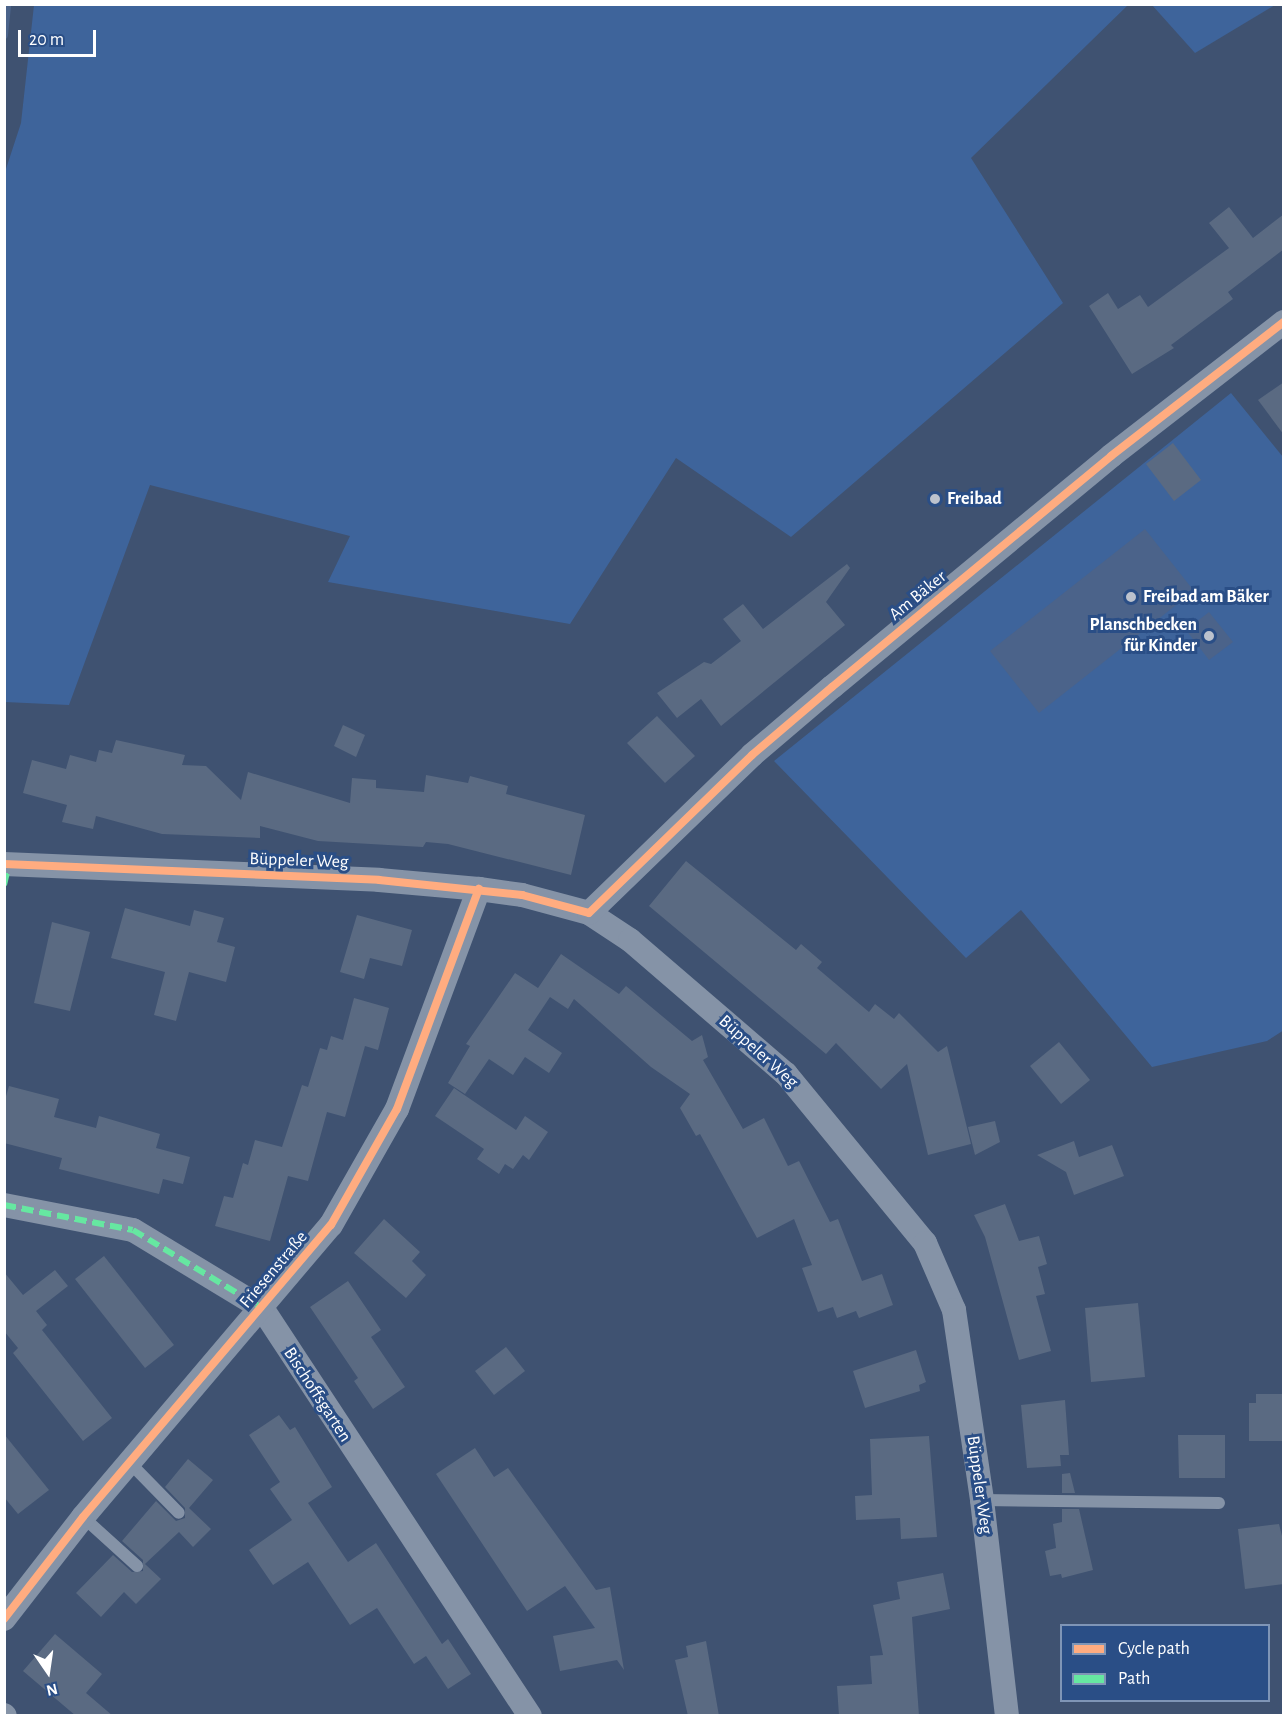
<!DOCTYPE html>
<html>
<head>
<meta charset="utf-8">
<style>
	body { margin:0 }
	#map { position:relative; width:1288px; height:1720px; overflow:hidden; background:#3f5271; font-family:"Alegreya Sans",sans-serif }
	div>[style] { position:absolute }
	[style*='--x'] { left:calc(var(--x)*1px); top:calc(var(--y)*1px); width:calc(var(--w)*1px); rotate:calc(var(--a)*1deg) }
	.green>* { inset:0; background:#3e649b }
	.water>* { inset:0; background:#4b638a }
	.stream>* { height:8px; margin:-4px; padding:0 4px; transform-origin:4px; border-radius:4px; background:#4b638a }
	.building>* { inset:0; background:#5a6a82 }
	.lane>* { height:12px; margin:-6px; padding:0 6px; transform-origin:6px; border-radius:6px; background:#8593a7 }
	.street>* { height:24px; margin:-12px; padding:0 12px; transform-origin:12px; border-radius:12px; background:#8593a7 }
	.quiet>* { height:6px; margin-top:-3px; transform-origin:0; background:repeating-linear-gradient(90deg,#66e7a1 0 12px,transparent 0 18px) }
	.cycleway>* { height:8px; margin:-4px; padding:0 4px; transform-origin:4px; border-radius:4px; background:#ffac80 }
	.dots>* { width:16px; height:16px; translate:-50% -50%; box-sizing:border-box; border:3px solid #2a4e86; border-radius:50% }
	span { translate:-50% -50%; white-space:nowrap; text-align:center; line-height:1.15; -webkit-text-stroke:6px #2a4e86; paint-order:stroke }
	.poi-label { font-size:18px; color:#fff; font-weight:700 }
	.left { translate:0 -50%; text-align:left }
	.right { translate:-100% -50%; text-align:right }
	.street-label { font-size:18px; color:#fff }
	.frame { position:absolute; inset:0; border:6px solid #fff; pointer-events:none }
	.legend { position:absolute; left:1060px; top:1624px; width:210px; height:78px; box-sizing:border-box; background:#2a4e86; border:2px solid #7f95b6; margin:0; padding:8px 10px; list-style:none; font-size:18px; color:#fff }
	.legend li { display:flex; align-items:center; gap:12px; height:30px }
	.legend b { width:30px; border:2px solid #7f95b6 }
	.north { position:absolute; left:18px; top:1642px; width:60px; height:60px; -webkit-text-stroke:4px #2a4e86; paint-order:stroke; rotate:167deg; font-size:16px; font-weight:700; line-height:24px; text-align:center; color:#fff }
	.north::after { content:''; display:block; margin:auto; width:21px; height:27px; background:#fff; clip-path:polygon(50% 0,100% 100%,50% 72%,0 100%) }
	.scale { position:absolute; left:18px; top:30px; width:78px; height:27px; box-sizing:border-box; border:3px solid #fff; border-top:0; padding-left:8px; font-size:18px; line-height:21px; white-space:nowrap; color:#fff; -webkit-text-stroke:4px #2a4e86; paint-order:stroke }
</style>
</head>
<body>
<div id="map">
	<div class="green">
		<i style="clip-path:polygon(34px 5px,34px 4px,1128px 5px,971px 158px,1063px 303px,791px 537px,676px 458px,570px 624px,328px 582px,350px 536px,150px 485px,69px 705px,5px 702px,4px 175px,21px 123px)"></i>
		<i style="clip-path:polygon(1152px 5px,1275px 5px,1195px 53px)"></i>
		<i style="clip-path:polygon(1231px 393px,1283px 457px,1284px 1030px,1267px 1041px,1152px 1067px,1021px 910px,966px 958px,774px 761px)"></i>
	</div>
	<div class="water">
		<i style="clip-path:polygon(1145px 529px,1194px 591px,1039px 713px,990px 651px)"></i>
		<i style="clip-path:polygon(1209px 612px,1233px 642px,1209px 660px,1186px 630px)"></i>
	</div>
	<div class="stream">
		<i style="--x:4;--y:35;--w:31;--a:-84"></i>
	</div>
	<div class="building">
		<i style="clip-path:polygon(1229px 207px,1253px 238px,1284px 214px,1284px 249px,1228px 292px,1233px 299px,1171px 345px,1174px 348px,1132px 374px,1089px 306px,1108px 293px,1118px 309px,1140px 295px,1148px 307px,1229px 248px,1209px 223px)"></i>
		<i style="clip-path:polygon(1284px 382px,1284px 435px,1258px 400px)"></i>
		<i style="clip-path:polygon(1173px 443px,1201px 480px,1174px 501px,1146px 464px)"></i>
		<i style="clip-path:polygon(847px 564px,850px 568px,826px 602px,845px 625px,721px 726px,701px 699px,677px 718px,657px 693px,704px 662px,711px 664px,741px 641px,723px 619px,743px 604px,763px 629px)"></i>
		<i style="clip-path:polygon(657px 716px,695px 756px,665px 783px,627px 743px)"></i>
		<i style="clip-path:polygon(343px 725px,365px 735px,356px 757px,334px 746px)"></i>
		<i style="clip-path:polygon(116px 740px,185px 755px,182px 765px,206px 766px,241px 800px,248px 772px,350px 803px,352px 778px,376px 780px,376px 788px,424px 792px,426px 775px,468px 783px,470px 776px,508px 786px,506px 794px,585px 815px,571px 875px,448px 844px,426px 842px,423px 847px,318px 841px,260px 826px,260px 838px,162px 834px,96px 816px,93px 829px,62px 822px,67px 805px,23px 793px,32px 760px,66px 769px,70px 755px,96px 762px,99px 750px,112px 753px)"></i>
		<i style="clip-path:polygon(686px 861px,796px 950px,801px 944px,822px 962px,817px 968px,869px 1012px,875px 1004px,894px 1019px,899px 1013px,938px 1052px,947px 1046px,971px 1144px,928px 1155px,907px 1064px,881px 1089px,836px 1043px,826px 1054px,649px 906px)"></i>
		<i style="clip-path:polygon(125px 908px,190px 926px,194px 910px,224px 918px,217px 942px,235px 947px,226px 982px,189px 972px,176px 1021px,154px 1015px,165px 972px,111px 958px)"></i>
		<i style="clip-path:polygon(357px 915px,412px 930px,402px 966px,370px 958px,364px 979px,340px 972px)"></i>
		<i style="clip-path:polygon(52px 922px,90px 932px,70px 1011px,34px 1003px)"></i>
		<i style="clip-path:polygon(561px 954px,619px 994px,626px 986px,692px 1041px,702px 1035px,708px 1057px,703px 1060px,743px 1129px,764px 1118px,788px 1166px,799px 1161px,830px 1222px,838px 1219px,862px 1281px,882px 1274px,893px 1305px,859px 1318px,856px 1311px,837px 1318px,833px 1307px,818px 1312px,802px 1268px,812px 1265px,794px 1219px,757px 1238px,700px 1134px,696px 1136px,680px 1108px,690px 1094px,651px 1067px,574px 999px,568px 1009px,550px 997px,528px 1030px,562px 1053px,549px 1073px,525px 1057px,513px 1075px,489px 1059px,465px 1094px,448px 1083px,470px 1046px,466px 1044px,515px 973px,538px 988px)"></i>
		<i style="clip-path:polygon(354px 998px,389px 1008px,378px 1050px,365px 1046px,345px 1117px,327px 1112px,308px 1181px,288px 1176px,270px 1241px,215px 1226px,224px 1196px,233px 1198px,243px 1163px,248px 1165px,255px 1140px,282px 1147px,302px 1085px,308px 1087px,320px 1048px,327px 1050px,331px 1036px,343px 1040px)"></i>
		<i style="clip-path:polygon(1059px 1042px,1090px 1080px,1061px 1104px,1030px 1066px)"></i>
		<i style="clip-path:polygon(9px 1086px,59px 1099px,54px 1117px,96px 1128px,99px 1116px,160px 1134px,156px 1148px,190px 1157px,183px 1184px,163px 1179px,159px 1194px,59px 1169px,62px 1158px,4px 1143px,4px 1103px)"></i>
		<i style="clip-path:polygon(454px 1088px,516px 1130px,525px 1116px,548px 1132px,529px 1160px,523px 1155px,513px 1169px,505px 1164px,499px 1174px,477px 1159px,484px 1149px,435px 1116px)"></i>
		<i style="clip-path:polygon(995px 1121px,1000px 1142px,975px 1155px,968px 1127px)"></i>
		<i style="clip-path:polygon(1074px 1141px,1079px 1157px,1112px 1145px,1124px 1176px,1074px 1195px,1066px 1172px,1037px 1155px)"></i>
		<i style="clip-path:polygon(1005px 1204px,1019px 1241px,1039px 1236px,1047px 1264px,1038px 1267px,1045px 1294px,1036px 1296px,1051px 1351px,1019px 1360px,985px 1237px,974px 1215px)"></i>
		<i style="clip-path:polygon(384px 1219px,420px 1252px,412px 1261px,426px 1275px,406px 1298px,354px 1253px)"></i>
		<i style="clip-path:polygon(104px 1256px,174px 1345px,145px 1368px,75px 1279px)"></i>
		<i style="clip-path:polygon(55px 1270px,68px 1286px,36px 1311px,47px 1325px,42px 1330px,112px 1418px,83px 1441px,13px 1353px,18px 1348px,4px 1331px,4px 1272px,23px 1295px)"></i>
		<i style="clip-path:polygon(348px 1281px,381px 1330px,371px 1337px,405px 1387px,373px 1409px,354px 1381px,358px 1378px,310px 1307px)"></i>
		<i style="clip-path:polygon(1138px 1303px,1145px 1377px,1091px 1382px,1085px 1308px)"></i>
		<i style="clip-path:polygon(506px 1347px,525px 1371px,494px 1395px,475px 1371px)"></i>
		<i style="clip-path:polygon(916px 1350px,926px 1382px,919px 1385px,920px 1391px,865px 1408px,853px 1371px)"></i>
		<i style="clip-path:polygon(1256px 1394px,1284px 1394px,1284px 1441px,1249px 1441px,1249px 1403px,1256px 1403px)"></i>
		<i style="clip-path:polygon(1065px 1400px,1069px 1455px,1060px 1455px,1061px 1466px,1027px 1468px,1021px 1405px)"></i>
		<i style="clip-path:polygon(279px 1415px,290px 1430px,295px 1427px,332px 1487px,308px 1503px,348px 1562px,376px 1543px,442px 1644px,448px 1639px,471px 1674px,448px 1689px,426px 1656px,414px 1664px,377px 1608px,350px 1625px,308px 1562px,273px 1585px,249px 1550px,292px 1520px,270px 1489px,280px 1482px,249px 1435px)"></i>
		<i style="clip-path:polygon(4px 1434px,49px 1490px,18px 1514px,4px 1497px)"></i>
		<i style="clip-path:polygon(1178px 1435px,1225px 1435px,1225px 1478px,1179px 1478px)"></i>
		<i style="clip-path:polygon(929px 1436px,937px 1537px,901px 1539px,900px 1518px,856px 1520px,855px 1496px,872px 1495px,870px 1439px)"></i>
		<i style="clip-path:polygon(475px 1448px,494px 1477px,508px 1468px,596px 1590px,610px 1587px,624px 1670px,617px 1660px,560px 1671px,553px 1636px,595px 1628px,565px 1586px,527px 1611px,507px 1581px,436px 1474px)"></i>
		<i style="clip-path:polygon(188px 1459px,213px 1480px,189px 1508px,211px 1529px,193px 1547px,179px 1532px,145px 1564px,161px 1579px,136px 1604px,124px 1592px,101px 1617px,76px 1593px,113px 1555px,132px 1572px,143px 1571px,143px 1560px,122px 1541px,156px 1501px,176px 1521px,185px 1518px,185px 1508px,165px 1487px)"></i>
		<i style="clip-path:polygon(1070px 1473px,1075px 1493px,1062px 1493px,1062px 1474px)"></i>
		<i style="clip-path:polygon(1062px 1509px,1079px 1509px,1093px 1570px,1062px 1578px,1061px 1574px,1050px 1576px,1045px 1551px,1056px 1548px,1053px 1524px,1062px 1522px)"></i>
		<i style="clip-path:polygon(1279px 1524px,1284px 1544px,1284px 1584px,1245px 1589px,1238px 1529px)"></i>
		<i style="clip-path:polygon(943px 1573px,950px 1609px,912px 1617px,919px 1716px,839px 1716px,837px 1686px,872px 1684px,870px 1656px,883px 1655px,873px 1605px,900px 1599px,897px 1582px)"></i>
		<i style="clip-path:polygon(55px 1634px,102px 1674px,86px 1693px,113px 1716px,76px 1716px,23px 1671px)"></i>
		<i style="clip-path:polygon(706px 1641px,719px 1716px,688px 1716px,675px 1660px,688px 1657px,686px 1646px)"></i>
	</div>
	<div class="lane">
		<i style="--x:129;--y:1462;--w:71;--a:45.6"></i>
		<i style="--x:982;--y:1500;--w:237;--a:0.7"></i>
		<i style="--x:83;--y:1517;--w:73;--a:42.2"></i>
	</div>
	<div class="street">
		<i style="--x:4;--y:864;--w:375;--a:2.4"></i>
		<i style="--x:379;--y:880;--w:100;--a:5.1"></i>
		<i style="--x:479;--y:889;--w:43;--a:7.9"></i>
		<i style="--x:522;--y:895;--w:69;--a:15"></i>
		<i style="--x:589;--y:913;--w:49;--a:33.4"></i>
		<i style="--x:630;--y:940;--w:206;--a:40.7"></i>
		<i style="--x:786;--y:1074;--w:219;--a:50.6"></i>
		<i style="--x:925;--y:1243;--w:73;--a:66.6"></i>
		<i style="--x:954;--y:1310;--w:192;--a:81.6"></i>
		<i style="--x:982;--y:1500;--w:217;--a:83.4"></i>
		<i style="--x:589;--y:913;--w:227;--a:-44.1"></i>
		<i style="--x:752;--y:755;--w:105;--a:-40.4"></i>
		<i style="--x:832;--y:687;--w:362;--a:-39.6"></i>
		<i style="--x:1111;--y:456;--w:219;--a:-37.8"></i>
		<i style="--x:4;--y:1205;--w:131;--a:11"></i>
		<i style="--x:133;--y:1230;--w:151;--a:31.2"></i>
		<i style="--x:262;--y:1308;--w:488;--a:56.7"></i>
		<i style="--x:4;--y:1619;--w:129;--a:-52.2"></i>
		<i style="--x:83;--y:1517;--w:383;--a:-49.7"></i>
		<i style="--x:331;--y:1225;--w:133;--a:-60.4"></i>
		<i style="--x:397;--y:1109;--w:235;--a:-69.6"></i>
		<i style="--x:4;--y:1715;--w:1;--a:45"></i>
	</div>
	<div class="quiet">
		<i style="--x:4;--y:885;--w:22;--a:-77"></i>
		<i style="--x:4;--y:1205;--w:131;--a:11"></i>
		<i style="--x:133;--y:1230;--w:151;--a:31.2"></i>
	</div>
	<div class="cycleway">
		<i style="--x:4;--y:864;--w:375;--a:2.4"></i>
		<i style="--x:379;--y:880;--w:144;--a:6"></i>
		<i style="--x:522;--y:895;--w:69;--a:15"></i>
		<i style="--x:589;--y:913;--w:227;--a:-44.1"></i>
		<i style="--x:752;--y:755;--w:105;--a:-40.4"></i>
		<i style="--x:832;--y:687;--w:362;--a:-39.6"></i>
		<i style="--x:1111;--y:456;--w:219;--a:-37.8"></i>
		<i style="--x:4;--y:1619;--w:129;--a:-52.2"></i>
		<i style="--x:83;--y:1517;--w:383;--a:-49.7"></i>
		<i style="--x:331;--y:1225;--w:133;--a:-60.4"></i>
		<i style="--x:397;--y:1109;--w:235;--a:-69.6"></i>
	</div>
	<div class="dots">
		<i style="left:935px;top:499px;background:#bcc2cd"></i>
		<i style="left:1131px;top:597px;background:#bcc2cd"></i>
		<i style="left:1209px;top:636px;background:#bcc2cd"></i>
	</div>
	<div class="poi-label">
		<span class="left" style="left:947px;top:499px">Freibad</span>
		<span class="left" style="left:1143px;top:597px">Freibad am Bäker</span>
		<span class="right" style="left:1197px;top:636px">Planschbecken<br>für Kinder</span>
	</div>
	<div class="street-label">
		<span style="left:918px;top:596px;rotate:-39deg">Am Bäker</span>
		<span style="left:299px;top:861px;rotate:2deg">Büppeler Weg</span>
		<span style="left:758px;top:1052px;rotate:42deg">Büppeler Weg</span>
		<span style="left:274px;top:1270px;rotate:-50deg">Friesenstraße</span>
		<span style="left:317px;top:1395px;rotate:57deg">Bischoffsgarten</span>
		<span style="left:979px;top:1485px;rotate:82deg">Büppeler Weg</span>
	</div>
	<div class="frame"></div>
	<ul class="legend">
	<li><b style="height:8px;background:#ffac80"></b>Cycle path</li>
	<li><b style="height:8px;background:#66e7a1"></b>Path</li>
	</ul>
	<div class="north">N</div>
	<div class="scale">20 m</div>
</div>
</body>
</html>
